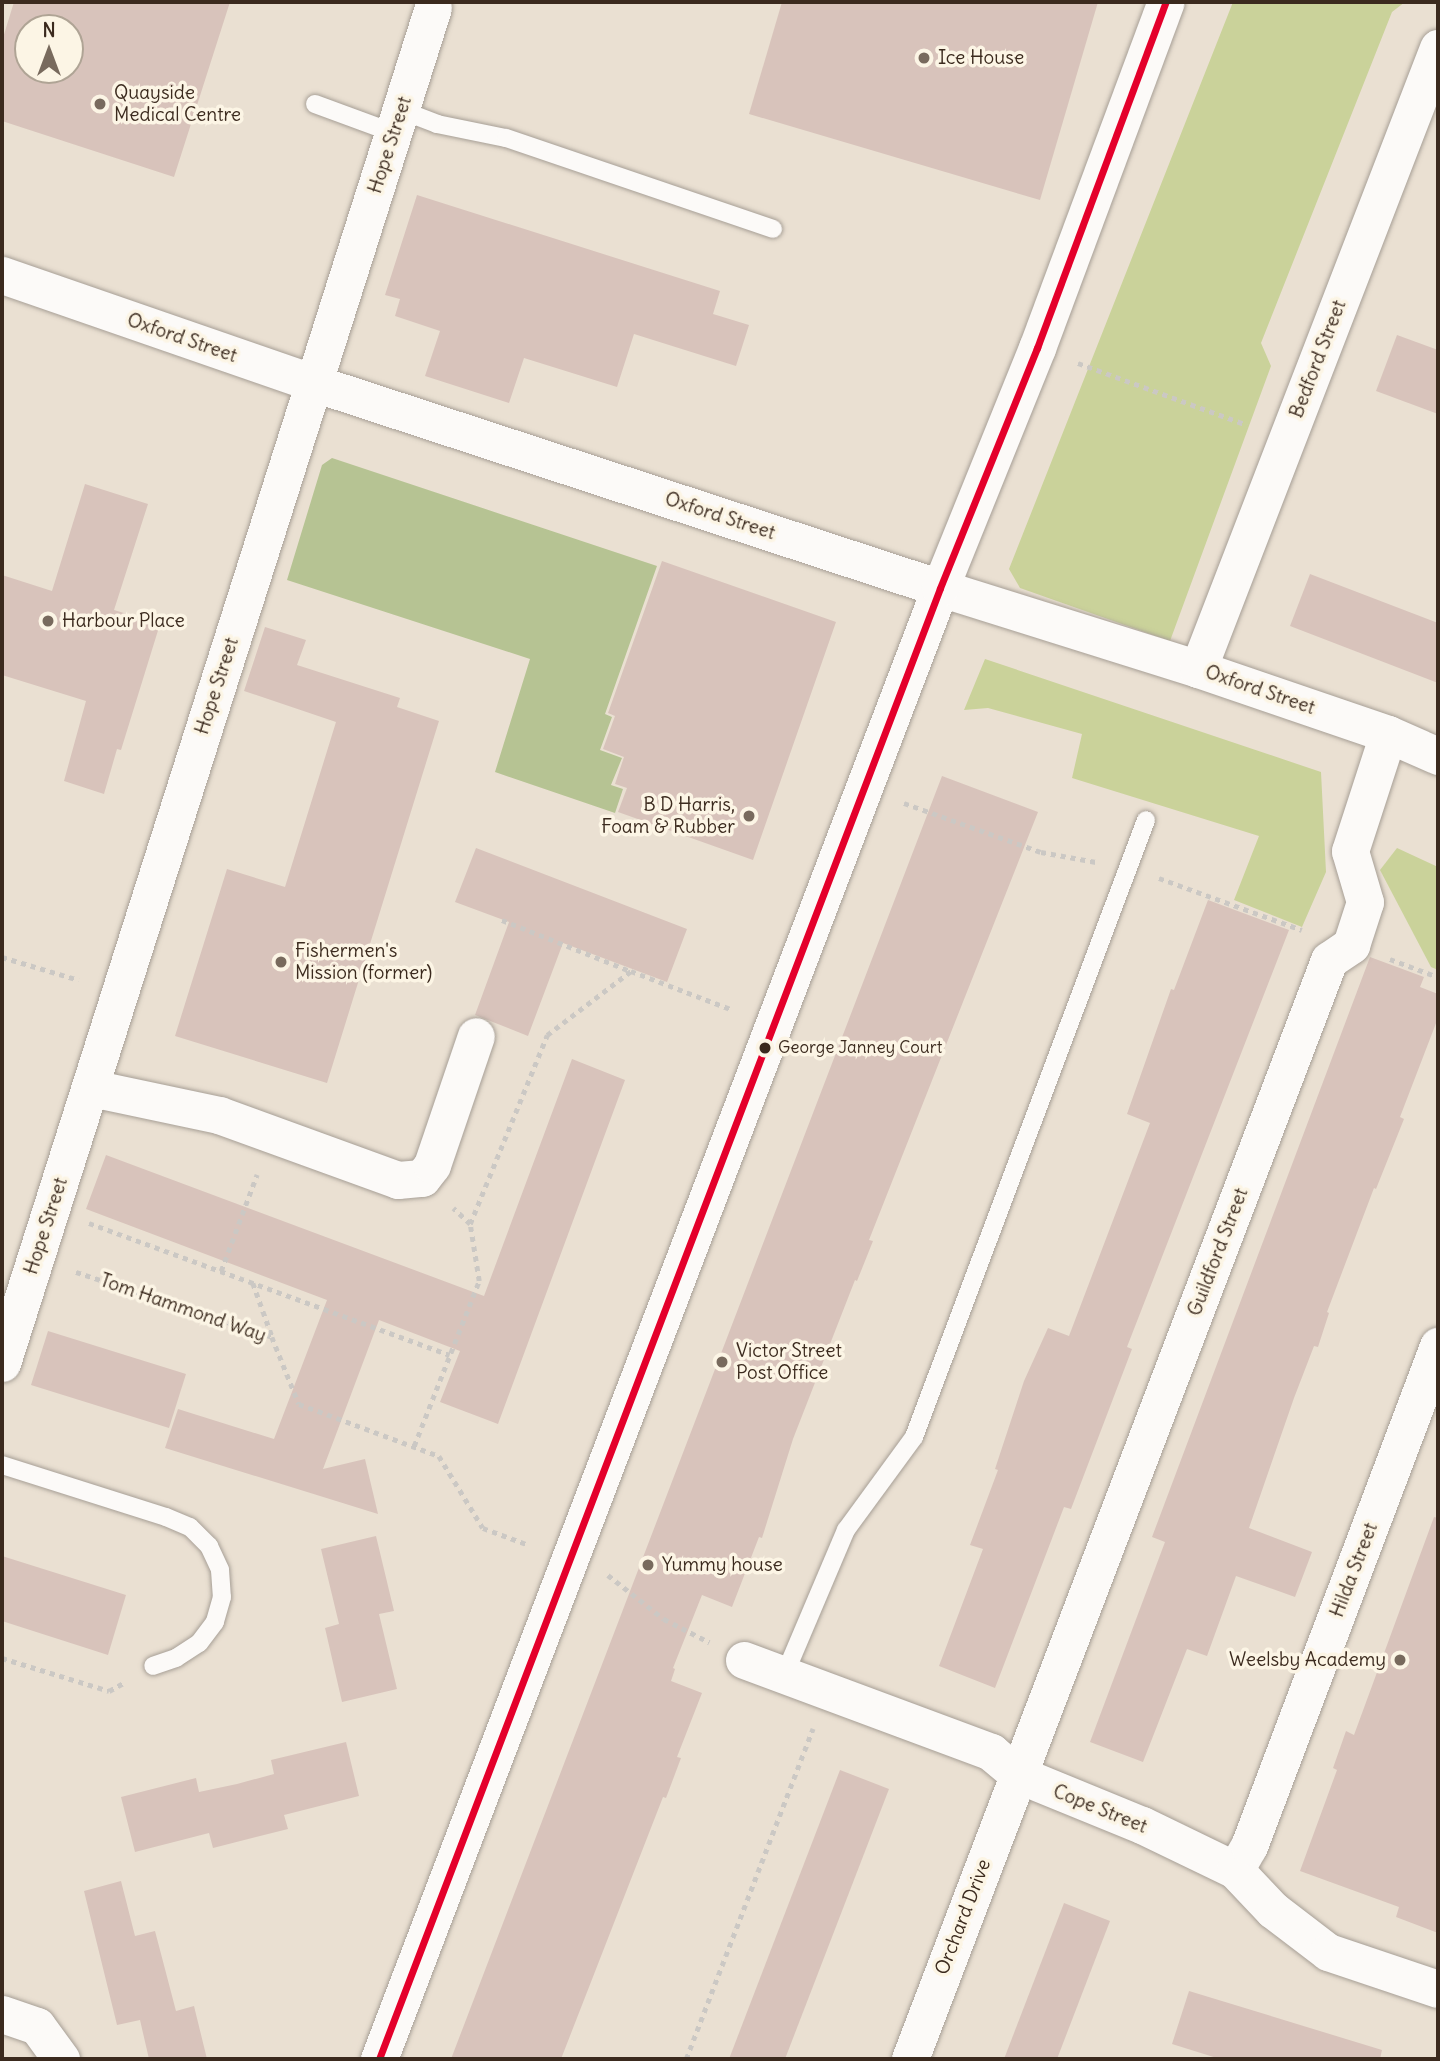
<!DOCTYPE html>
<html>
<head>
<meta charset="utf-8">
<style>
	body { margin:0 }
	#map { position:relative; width:1440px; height:2061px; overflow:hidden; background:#eae0d2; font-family:Delius,sans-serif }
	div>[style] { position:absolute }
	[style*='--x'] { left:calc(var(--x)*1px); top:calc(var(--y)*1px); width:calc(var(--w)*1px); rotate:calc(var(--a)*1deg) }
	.green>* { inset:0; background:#cad29a }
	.forest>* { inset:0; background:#b6c393 }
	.building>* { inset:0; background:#d8c3bb }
	.path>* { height:4.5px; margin-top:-2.25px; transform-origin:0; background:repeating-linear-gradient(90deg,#cbc8c4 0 5px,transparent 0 10px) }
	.roads { filter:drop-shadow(0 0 2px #a79f96) drop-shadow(0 0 2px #a79f96) }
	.service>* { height:18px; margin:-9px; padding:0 9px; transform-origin:9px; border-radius:9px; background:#fcfaf8 }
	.minor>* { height:37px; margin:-18.5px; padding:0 18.5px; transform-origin:18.5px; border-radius:18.5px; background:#fcfaf8 }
	.bus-1>* { height:7px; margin:-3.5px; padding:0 3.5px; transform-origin:3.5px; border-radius:3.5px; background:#e4002b }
	.dots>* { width:19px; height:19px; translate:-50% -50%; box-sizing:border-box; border:4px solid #fcf5e5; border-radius:50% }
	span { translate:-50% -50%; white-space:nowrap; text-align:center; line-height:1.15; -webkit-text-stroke:7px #fcf5e5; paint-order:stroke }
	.bus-label { font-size:17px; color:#3b2a1e }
	.left { translate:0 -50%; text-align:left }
	.poi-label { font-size:19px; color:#3b2a1e }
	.right { translate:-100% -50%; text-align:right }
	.street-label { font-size:19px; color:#3b2a1e }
	.frame { position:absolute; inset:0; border:4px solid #3b2a1e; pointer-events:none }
	.north { position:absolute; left:14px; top:14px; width:70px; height:70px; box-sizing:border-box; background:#fcf5e5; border:2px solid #afa495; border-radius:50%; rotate:0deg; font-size:19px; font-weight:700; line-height:28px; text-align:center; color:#3b2a1e }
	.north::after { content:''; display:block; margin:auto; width:24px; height:32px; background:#786a5d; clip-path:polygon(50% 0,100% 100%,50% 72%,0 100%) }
</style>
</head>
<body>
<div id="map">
	<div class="green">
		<i style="clip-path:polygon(1233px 2px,1405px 2px,1392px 12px,1261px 343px,1271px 366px,1170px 641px,1020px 588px,1009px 569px)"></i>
		<i style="clip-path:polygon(985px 659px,1321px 772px,1326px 872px,1302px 927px,1234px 900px,1259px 836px,1072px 778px,1082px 734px,988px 708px,964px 710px)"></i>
		<i style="clip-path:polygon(1397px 848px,1438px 867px,1438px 970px,1431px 967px,1380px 870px)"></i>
	</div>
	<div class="forest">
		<i style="clip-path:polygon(332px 458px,657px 566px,605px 714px,612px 717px,600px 750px,622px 758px,611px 785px,623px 789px,615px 813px,495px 772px,530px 659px,287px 580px,322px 465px)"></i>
	</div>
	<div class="building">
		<i style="clip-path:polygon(evenodd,14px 2px,230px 2px,174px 177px,2px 121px,2px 41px,14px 2px,28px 28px,70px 28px,70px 70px,28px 70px,28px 28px)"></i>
		<i style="clip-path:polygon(782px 2px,1098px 2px,1040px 200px,749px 114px)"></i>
		<i style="clip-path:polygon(417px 195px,720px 291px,713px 314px,749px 325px,736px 366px,634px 334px,617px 387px,524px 358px,509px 403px,425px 376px,440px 331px,395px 316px,400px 299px,385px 295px)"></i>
		<i style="clip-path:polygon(1397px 335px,1438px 350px,1438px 414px,1376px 391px)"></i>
		<i style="clip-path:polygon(85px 484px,148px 504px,114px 610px,160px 624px,121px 750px,117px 749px,104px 794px,64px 781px,86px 701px,2px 675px,2px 575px,52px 591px)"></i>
		<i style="clip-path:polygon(662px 561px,836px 622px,753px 860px,618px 812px,627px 788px,615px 784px,624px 757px,603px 749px,615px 716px,608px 713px)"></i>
		<i style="clip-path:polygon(1310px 574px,1438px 623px,1438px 683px,1290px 626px)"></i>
		<i style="clip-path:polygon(265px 627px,306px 640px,297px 665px,400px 698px,397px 707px,439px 721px,327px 1083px,175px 1036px,227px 869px,285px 887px,336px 722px,244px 691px)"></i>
		<i style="clip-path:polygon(942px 776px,1038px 812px,869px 1240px,873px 1241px,857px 1281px,855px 1280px,793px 1439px,762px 1538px,759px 1537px,732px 1607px,702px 1595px,673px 1668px,675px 1669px,671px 1681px,702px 1693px,677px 1757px,681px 1758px,666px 1798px,663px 1797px,561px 2059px,451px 2059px)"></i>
		<i style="clip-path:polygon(476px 848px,687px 929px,667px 982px,563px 943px,528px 1036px,475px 1015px,509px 922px,455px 902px)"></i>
		<i style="clip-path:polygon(1208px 900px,1289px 930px,1127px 1347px,1132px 1349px,1071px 1509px,1064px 1507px,995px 1688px,939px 1666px,983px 1549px,970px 1545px,998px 1470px,995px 1469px,1024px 1381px,1048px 1328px,1069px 1336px,1150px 1123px,1127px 1114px,1171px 989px,1174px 990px)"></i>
		<i style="clip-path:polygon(1370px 957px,1424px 977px,1420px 987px,1438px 994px,1438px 1018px,1400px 1117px,1404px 1119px,1376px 1189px,1374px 1188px,1327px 1312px,1329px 1313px,1318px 1347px,1314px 1346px,1294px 1398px,1249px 1528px,1312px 1552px,1295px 1597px,1236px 1576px,1207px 1656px,1187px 1649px,1143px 1762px,1090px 1742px,1165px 1542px,1152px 1537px)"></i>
		<i style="clip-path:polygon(572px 1059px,625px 1080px,498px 1424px,440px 1402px,460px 1351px,379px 1320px,323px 1469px,365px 1459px,378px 1514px,165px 1448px,178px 1409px,274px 1439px,327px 1300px,86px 1209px,106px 1155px,484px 1296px)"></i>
		<i style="clip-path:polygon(48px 1331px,186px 1374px,169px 1428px,31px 1385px)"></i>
		<i style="clip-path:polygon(1434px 1517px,1438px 1518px,1438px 1933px,1396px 1917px,1399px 1907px,1300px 1871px,1337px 1770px,1333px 1768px,1346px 1731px,1354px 1735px)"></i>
		<i style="clip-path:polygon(376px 1536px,394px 1611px,379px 1614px,397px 1689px,342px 1702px,325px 1628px,339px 1624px,321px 1549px)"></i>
		<i style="clip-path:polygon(2px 1556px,126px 1595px,108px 1655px,2px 1621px)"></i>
		<i style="clip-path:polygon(346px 1742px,359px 1796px,284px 1815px,288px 1829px,213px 1848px,209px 1833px,135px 1852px,121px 1797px,196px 1778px,199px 1792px,237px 1784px,274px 1774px,271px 1760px)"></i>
		<i style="clip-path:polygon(840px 1770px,889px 1789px,785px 2059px,729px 2059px)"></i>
		<i style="clip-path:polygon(121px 1881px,135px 1936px,155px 1931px,176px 2011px,194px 2006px,207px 2059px,149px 2059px,140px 2020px,117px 2025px,84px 1891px)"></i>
		<i style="clip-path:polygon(1064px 1903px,1110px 1921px,1057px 2059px,1004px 2059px)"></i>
		<i style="clip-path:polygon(1189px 1991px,1382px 2050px,1380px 2059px,1220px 2059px,1172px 2044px)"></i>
	</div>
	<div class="path">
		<i style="--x:1078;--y:363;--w:180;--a:20.1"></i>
		<i style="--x:904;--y:803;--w:145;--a:19.7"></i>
		<i style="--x:1041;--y:852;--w:56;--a:10.3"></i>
		<i style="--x:1159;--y:878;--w:152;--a:20"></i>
		<i style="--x:502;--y:920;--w:138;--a:21.7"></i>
		<i style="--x:2;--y:957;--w:80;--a:16.6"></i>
		<i style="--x:1390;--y:959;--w:51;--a:20.6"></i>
		<i style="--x:89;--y:1223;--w:384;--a:20.1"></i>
		<i style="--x:470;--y:1224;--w:204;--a:-67.8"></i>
		<i style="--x:547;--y:1035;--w:106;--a:-37.3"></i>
		<i style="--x:631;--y:971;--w:109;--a:20.9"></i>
		<i style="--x:221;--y:1271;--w:103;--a:-69.6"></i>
		<i style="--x:76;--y:1272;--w:206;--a:18.3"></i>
		<i style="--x:272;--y:1337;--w:72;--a:68.1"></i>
		<i style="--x:299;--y:1404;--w:149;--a:20.4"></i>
		<i style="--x:439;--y:1456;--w:84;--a:58.6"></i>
		<i style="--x:483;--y:1528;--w:49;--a:20.3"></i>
		<i style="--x:253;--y:1283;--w:56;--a:70.3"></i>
		<i style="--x:414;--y:1446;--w:177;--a:-68.5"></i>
		<i style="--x:479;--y:1281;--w:58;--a:-99"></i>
		<i style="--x:470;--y:1224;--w:23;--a:-137"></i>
		<i style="--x:608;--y:1575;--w:71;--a:38.2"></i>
		<i style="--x:664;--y:1619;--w:51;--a:27.1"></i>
		<i style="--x:2;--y:1658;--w:112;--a:17.1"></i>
		<i style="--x:109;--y:1691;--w:18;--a:-29"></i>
		<i style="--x:686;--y:2059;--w:354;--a:-69"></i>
	</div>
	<div class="roads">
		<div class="service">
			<i style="--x:315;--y:104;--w:84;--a:20.2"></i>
			<i style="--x:401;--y:110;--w:39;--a:21"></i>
			<i style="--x:437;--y:124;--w:70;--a:11.5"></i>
			<i style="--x:506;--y:138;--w:282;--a:18.8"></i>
			<i style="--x:2;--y:1465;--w:172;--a:17.6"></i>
			<i style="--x:166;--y:1517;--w:26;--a:23"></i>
			<i style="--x:190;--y:1527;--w:27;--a:45"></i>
			<i style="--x:209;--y:1546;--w:26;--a:65"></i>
			<i style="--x:220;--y:1570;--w:27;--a:86"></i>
			<i style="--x:222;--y:1597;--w:26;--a:106"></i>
			<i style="--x:215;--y:1622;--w:26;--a:127"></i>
			<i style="--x:199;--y:1643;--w:27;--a:147"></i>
			<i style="--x:176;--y:1658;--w:24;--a:161"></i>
			<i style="--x:784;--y:1676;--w:159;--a:-67"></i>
			<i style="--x:846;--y:1530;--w:115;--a:-53.8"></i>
			<i style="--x:914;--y:1437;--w:659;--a:-69.39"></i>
		</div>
		<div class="minor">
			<i style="--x:2;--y:275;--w:330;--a:19.1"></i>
			<i style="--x:314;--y:383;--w:659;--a:18.13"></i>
			<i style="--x:940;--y:588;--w:270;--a:17.4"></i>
			<i style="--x:1198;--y:669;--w:201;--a:18.9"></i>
			<i style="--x:1388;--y:734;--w:55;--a:23.7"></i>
			<i style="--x:1198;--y:669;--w:666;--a:-68.87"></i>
			<i style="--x:91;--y:1088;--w:131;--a:11.9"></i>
			<i style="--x:219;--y:1115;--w:190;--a:20"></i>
			<i style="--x:398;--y:1180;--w:24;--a:-5"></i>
			<i style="--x:422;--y:1178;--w:16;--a:-52"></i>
			<i style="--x:432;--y:1165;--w:136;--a:-71.2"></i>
			<i style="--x:2;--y:1363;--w:1422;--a:-72.36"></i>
			<i style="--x:744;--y:1660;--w:264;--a:20.4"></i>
			<i style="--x:991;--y:1752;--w:34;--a:40"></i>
			<i style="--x:1017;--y:1774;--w:135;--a:22.2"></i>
			<i style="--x:1142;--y:1825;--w:103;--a:25.8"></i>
			<i style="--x:1235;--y:1870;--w:55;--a:46.5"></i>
			<i style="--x:1273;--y:1910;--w:69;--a:37.4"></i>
			<i style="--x:1328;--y:1952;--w:116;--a:18.6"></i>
			<i style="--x:1235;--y:1870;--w:28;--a:-60"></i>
			<i style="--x:1249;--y:1846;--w:535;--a:-69.29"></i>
			<i style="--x:2;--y:2014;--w:37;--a:19"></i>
			<i style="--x:37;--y:2026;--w:41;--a:54"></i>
			<i style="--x:379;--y:2059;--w:1574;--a:-69.12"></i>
			<i style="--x:940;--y:588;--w:259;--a:-68"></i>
			<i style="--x:1037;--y:348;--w:369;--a:-69.6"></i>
			<i style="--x:910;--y:2059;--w:1176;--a:-69.13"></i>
			<i style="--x:1329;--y:960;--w:27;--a:-34"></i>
			<i style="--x:1351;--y:945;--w:45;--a:-72"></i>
			<i style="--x:1365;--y:902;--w:53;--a:-106.4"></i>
			<i style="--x:1350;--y:851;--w:123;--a:-72"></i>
		</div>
	</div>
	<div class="bus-1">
		<i style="--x:379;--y:2059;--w:1574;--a:-69.12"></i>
		<i style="--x:940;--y:588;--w:259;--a:-68"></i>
		<i style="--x:1037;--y:348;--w:369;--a:-69.6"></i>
	</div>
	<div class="dots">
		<i style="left:924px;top:58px;background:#786a5d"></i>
		<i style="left:100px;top:104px;background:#786a5d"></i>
		<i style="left:48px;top:621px;background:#786a5d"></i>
		<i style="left:749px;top:816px;background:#786a5d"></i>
		<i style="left:281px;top:962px;background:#786a5d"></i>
		<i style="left:765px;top:1048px;background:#3b2a1e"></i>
		<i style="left:722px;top:1362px;background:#786a5d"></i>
		<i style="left:648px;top:1565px;background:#786a5d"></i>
		<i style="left:1400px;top:1660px;background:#786a5d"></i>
	</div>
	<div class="bus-label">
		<span class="left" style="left:778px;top:1048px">George Janney Court</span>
	</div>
	<div class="poi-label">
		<span class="left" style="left:938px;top:58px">Ice House</span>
		<span class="left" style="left:114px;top:104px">Quayside<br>Medical Centre</span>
		<span class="left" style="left:62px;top:621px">Harbour Place</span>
		<span class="right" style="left:735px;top:816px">B D Harris,<br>Foam &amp; Rubber</span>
		<span class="left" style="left:295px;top:962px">Fishermen's<br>Mission (former)</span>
		<span class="left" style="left:736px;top:1362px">Victor Street<br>Post Office</span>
		<span class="left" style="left:662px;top:1565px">Yummy house</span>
		<span class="right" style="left:1386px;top:1660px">Weelsby Academy</span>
	</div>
	<div class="street-label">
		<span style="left:390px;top:145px;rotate:-72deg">Hope Street</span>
		<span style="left:182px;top:338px;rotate:19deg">Oxford Street</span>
		<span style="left:1318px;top:359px;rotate:-69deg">Bedford Street</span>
		<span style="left:720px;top:516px;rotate:18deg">Oxford Street</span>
		<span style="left:217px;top:686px;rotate:-72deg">Hope Street</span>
		<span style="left:1260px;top:690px;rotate:19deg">Oxford Street</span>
		<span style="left:46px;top:1226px;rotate:-72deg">Hope Street</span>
		<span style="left:1218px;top:1252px;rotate:-69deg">Guildford Street</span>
		<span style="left:183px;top:1308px;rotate:19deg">Tom Hammond Way</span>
		<span style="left:1354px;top:1570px;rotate:-69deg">Hilda Street</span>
		<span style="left:1100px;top:1809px;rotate:22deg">Cope Street</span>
		<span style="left:963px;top:1917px;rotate:-69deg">Orchard Drive</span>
	</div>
	<div class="frame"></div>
	<div class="north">N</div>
</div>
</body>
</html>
